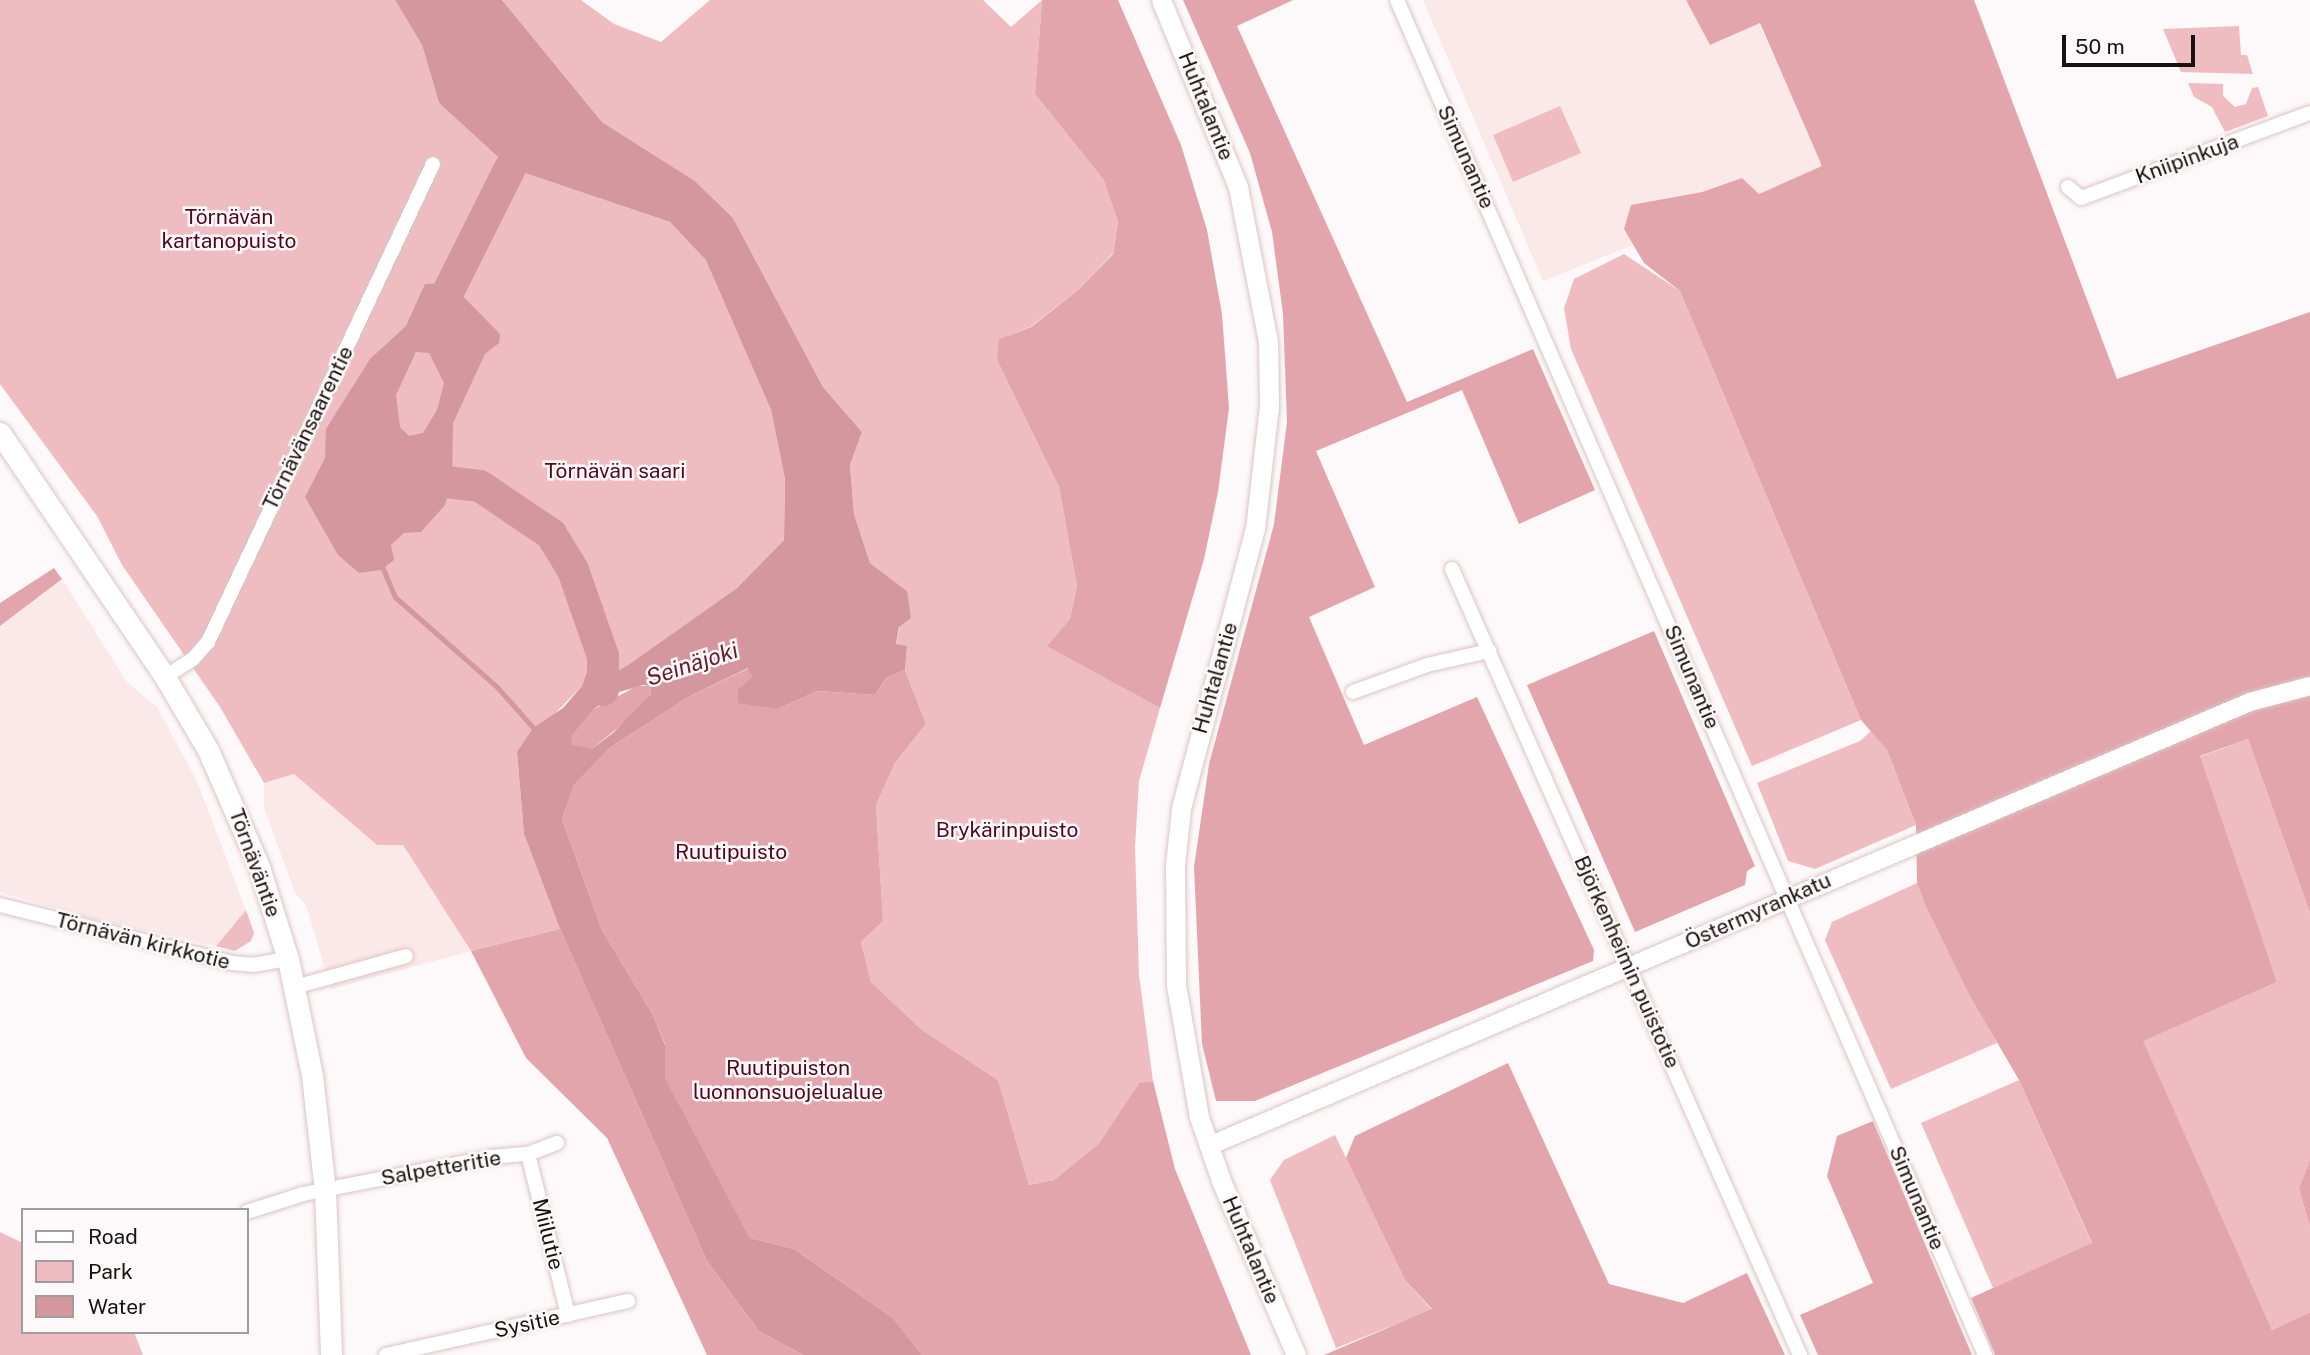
<!DOCTYPE html>
<html>
<head>
<meta charset="utf-8">
<style>
	body { margin:0 }
	#map { position:relative; width:2310px; height:1355px; overflow:hidden; background:#fdf8f9; font-family:"Public Sans",sans-serif }
	div>[style] { position:absolute }
	[style*='--x'] { left:calc(var(--x)*1px); top:calc(var(--y)*1px); width:calc(var(--w)*1px); rotate:calc(var(--a)*1deg) }
	.built>* { inset:0; background:#fbe9ea }
	.green>* { inset:0; background:#efbdc1 }
	.forest>* { inset:0; background:#e2a5ab }
	.water>* { inset:0; background:#d3979d }
	.stream>* { height:5px; margin:-2.5px; padding:0 2.5px; transform-origin:2.5px; border-radius:2.5px; background:#d3979d }
	.river>* { height:32px; margin:-16px; padding:0 16px; transform-origin:16px; border-radius:16px; background:#d3979d }
	.roads { filter:drop-shadow(0 0 2px #dac5c6) drop-shadow(0 0 2px #dac5c6) }
	.minor>* { height:14px; margin:-7px; padding:0 7px; transform-origin:7px; border-radius:7px; background:#fff }
	.tertiary>* { height:18px; margin:-9px; padding:0 9px; transform-origin:9px; border-radius:9px; background:#fff }
	.secondary>* { height:19px; margin:-9.5px; padding:0 9.5px; transform-origin:9.5px; border-radius:9.5px; background:#fff }
	.primary>* { height:21px; margin:-10.5px; padding:0 10.5px; transform-origin:10.5px; border-radius:10.5px; background:#fff }
	span { translate:-50% -50%; white-space:nowrap; text-align:center; line-height:1.15; -webkit-text-stroke:5px #fdf8f9; paint-order:stroke }
	.street-label { font-size:21px; color:#181111 }
	.park-label { font-size:21px; color:#50071b }
	.water-label { font-size:23px; color:#641d2b; font-style:italic }
	.legend { position:absolute; left:21px; top:1208px; width:228px; height:126px; box-sizing:border-box; background:#fdf8f9; border:2px solid #a19c9c; margin:0; padding:9px 12px; list-style:none; font-size:21px; color:#181111 }
	.legend li { display:flex; align-items:center; gap:14px; height:35px }
	.legend b { width:35px; border:2px solid #a19c9c }
	.scale { position:absolute; left:2062px; top:35px; width:133px; height:32px; box-sizing:border-box; border:4px solid #181111; border-top:0; padding-left:9px; font-size:21px; line-height:24px; white-space:nowrap; color:#181111; -webkit-text-stroke:5px #fdf8f9; paint-order:stroke }
</style>
</head>
<body>
<div id="map">
	<div class="built">
		<i style="clip-path:polygon(1423px 0,1686px 0,1710px 45px,1759px 23px,1823px 166px,1759px 194px,1742px 178px,1702px 192px,1631px 205px,1624px 229px,1633px 245px,1543px 281px)"></i>
		<i style="clip-path:polygon(62px 579px,127px 682px,157px 707px,197px 781px,246px 910px,216px 946px,94px 919px,0 892px,0 626px)"></i>
		<i style="clip-path:polygon(294px 774px,377px 845px,403px 845px,471px 951px,331px 989px,306px 905px,295px 893px,264px 808px,264px 783px)"></i>
	</div>
	<div class="green">
		<i style="clip-path:polygon(0 0,395px 0,422px 45px,439px 103px,510px 168px,670px 222px,707px 260px,771px 410px,785px 479px,784px 540px,737px 588px,628px 665px,617px 671px,589px 665px,582px 686px,517px 752px,524px 834px,560px 929px,471px 951px,403px 845px,377px 845px,294px 774px,264px 783px,220px 707px,122px 565px,97px 516px,0 384px)"></i>
		<i style="clip-path:polygon(502px 0,581px 0,614px 24px,661px 42px,710px 0,983px 0,1011px 27px,1042px 0,1035px 94px,1103px 179px,1118px 221px,1113px 253px,1077px 291px,1030px 327px,1000px 339px,997px 360px,1059px 487px,1077px 586px,1070px 619px,1048px 646px,1160px 708px,1139px 781px,1135px 847px,1139px 975px,1153px 1081px,1139px 1083px,1100px 1144px,1054px 1180px,1029px 1185px,998px 1080px,922px 1030px,871px 982px,861px 942px,883px 921px,876px 805px,895px 763px,926px 724px,905px 670px,907px 646px,896px 645px,907px 591px,870px 563px,854px 514px,850px 465px,862px 432px,823px 387px,733px 218px,695px 181px,602px 122px)"></i>
		<i style="clip-path:polygon(2239px 26px,2241px 55px,2247px 55px,2253px 74px,2181px 72px,2163px 29px)"></i>
		<i style="clip-path:polygon(2188px 83px,2223px 84px,2223px 96px,2235px 107px,2246px 104px,2252px 88px,2258px 87px,2268px 116px,2225px 132px,2212px 107px,2194px 97px)"></i>
		<i style="clip-path:polygon(1560px 106px,1581px 153px,1513px 182px,1493px 135px)"></i>
		<i style="clip-path:polygon(1624px 254px,1680px 291px,1861px 720px,1752px 766px,1571px 349px,1564px 308px,1574px 279px)"></i>
		<i style="clip-path:polygon(1871px 731px,1887px 750px,1916px 825px,1815px 869px,1788px 861px,1757px 783px,1860px 741px)"></i>
		<i style="clip-path:polygon(2248px 739px,2310px 913px,2310px 1160px,2299px 1188px,2310px 1227px,2310px 1312px,2272px 1330px,2142px 1041px,2277px 982px,2199px 757px)"></i>
		<i style="clip-path:polygon(1917px 883px,1997px 1043px,1891px 1089px,1825px 940px,1832px 922px)"></i>
		<i style="clip-path:polygon(246px 910px,254px 933px,251px 941px,235px 951px,216px 946px)"></i>
		<i style="clip-path:polygon(2019px 1080px,2092px 1244px,1993px 1288px,1921px 1123px)"></i>
		<i style="clip-path:polygon(1335px 1135px,1405px 1280px,1432px 1310px,1336px 1348px,1270px 1180px,1284px 1160px)"></i>
		<i style="clip-path:polygon(0 1232px,23px 1243px,23px 1332px,134px 1332px,143px 1355px,0 1355px)"></i>
	</div>
	<div class="forest">
		<i style="clip-path:polygon(1042px 0,1118px 0,1181px 145px,1207px 230px,1222px 314px,1229px 408px,1218px 492px,1204px 559px,1160px 708px,1047px 646px,1070px 619px,1077px 586px,1059px 487px,997px 360px,999px 339px,1031px 327px,1077px 291px,1113px 254px,1118px 221px,1103px 179px,1035px 94px)"></i>
		<i style="clip-path:polygon(1183px 0,1293px 0,1237px 26px,1407px 402px,1533px 349px,1595px 490px,1519px 524px,1462px 390px,1316px 451px,1375px 587px,1309px 617px,1364px 745px,1477px 697px,1594px 950px,1593px 961px,1255px 1101px,1216px 1101px,1202px 1044px,1194px 867px,1209px 764px,1274px 524px,1287px 422px,1283px 314px,1272px 232px,1250px 153px)"></i>
		<i style="clip-path:polygon(1686px 0,1974px 0,2117px 379px,2310px 312px,2310px 913px,2248px 739px,2200px 756px,2277px 982px,2143px 1041px,2272px 1330px,2310px 1312px,2310px 1355px,1995px 1355px,1971px 1298px,2092px 1243px,2019px 1080px,1970px 996px,1926px 906px,1917px 883px,1916px 825px,1887px 750px,1861px 720px,1680px 291px,1644px 263px,1624px 229px,1631px 205px,1702px 192px,1742px 178px,1759px 194px,1822px 166px,1760px 23px,1710px 45px)"></i>
		<i style="clip-path:polygon(54px 568px,62px 579px,0 626px,0 603px)"></i>
		<i style="clip-path:polygon(1654px 631px,1755px 866px,1747px 871px,1745px 885px,1635px 932px,1527px 685px)"></i>
		<i style="clip-path:polygon(749px 668px,752px 677px,739px 690px,778px 709px,817px 691px,875px 695px,886px 678px,905px 670px,926px 724px,895px 763px,876px 805px,883px 921px,861px 942px,871px 982px,922px 1030px,998px 1080px,1029px 1185px,1054px 1180px,1099px 1144px,1139px 1083px,1153px 1081px,1175px 1169px,1251px 1355px,922px 1355px,893px 1318px,794px 1249px,750px 1238px,664px 1079px,665px 1044px,653px 1015px,602px 930px,562px 819px,574px 785px,611px 747px,690px 696px)"></i>
		<i style="clip-path:polygon(637px 686px,650px 686px,651px 694px,631px 717px,592px 749px,578px 750px,572px 745px,570px 736px,594px 709px)"></i>
		<i style="clip-path:polygon(560px 929px,707px 1261px,759px 1331px,803px 1355px,707px 1355px,607px 1138px,526px 1058px,471px 951px)"></i>
		<i style="clip-path:polygon(1508px 1063px,1609px 1284px,1683px 1303px,1747px 1273px,1785px 1355px,1324px 1355px,1432px 1309px,1405px 1280px,1346px 1158px,1355px 1136px)"></i>
		<i style="clip-path:polygon(1873px 1121px,1972px 1355px,1818px 1355px,1800px 1315px,1873px 1283px,1827px 1176px,1837px 1136px)"></i>
		<i style="clip-path:polygon(2310px 1160px,2310px 1227px,2299px 1188px)"></i>
	</div>
	<div class="water">
		<i style="clip-path:polygon(evenodd,395px 0,502px 0,602px 122px,695px 181px,733px 218px,823px 387px,862px 432px,850px 465px,854px 514px,870px 563px,907px 591px,911px 618px,899px 627px,896px 644px,907px 646px,905px 670px,886px 678px,875px 695px,817px 691px,778px 709px,738px 703px,738px 690px,752px 677px,748px 668px,690px 696px,611px 747px,574px 785px,562px 819px,602px 930px,653px 1015px,665px 1045px,665px 1079px,750px 1238px,794px 1249px,893px 1318px,922px 1355px,803px 1355px,759px 1331px,707px 1261px,560px 929px,524px 834px,517px 752px,533px 728px,563px 708px,582px 686px,589px 665px,603px 662px,617px 671px,628px 665px,737px 588px,784px 540px,785px 479px,771px 410px,706px 260px,670px 222px,510px 168px,439px 103px,422px 45px,395px 0,643px 685px,650px 686px,651px 694px,613px 733px,592px 749px,572px 745px,571px 736px,594px 709px,616px 693px,643px 685px)"></i>
		<i style="clip-path:polygon(evenodd,450px 283px,500px 334px,499px 343px,485px 354px,453px 423px,452px 482px,445px 505px,421px 532px,404px 533px,391px 545px,394px 560px,381px 570px,359px 573px,338px 555px,305px 497px,325px 458px,326px 429px,370px 359px,406px 326px,425px 284px,450px 283px,416px 352px,429px 353px,444px 383px,437px 410px,423px 433px,409px 436px,400px 427px,396px 395px,416px 352px)"></i>
	</div>
	<div class="stream">
		<i style="--x:381;--y:564;--w:36;--a:67"></i>
		<i style="--x:395;--y:597;--w:136;--a:41.4"></i>
		<i style="--x:497;--y:687;--w:59;--a:48.4"></i>
	</div>
	<div class="river">
		<i style="--x:434;--y:320;--w:170;--a:-63.4"></i>
		<i style="--x:412;--y:467;--w:21;--a:37"></i>
		<i style="--x:429;--y:480;--w:51;--a:6.7"></i>
		<i style="--x:480;--y:486;--w:86;--a:34.1"></i>
		<i style="--x:551;--y:534;--w:42;--a:58.6"></i>
		<i style="--x:573;--y:570;--w:91;--a:70.8"></i>
		<i style="--x:603;--y:656;--w:34;--a:90"></i>
	</div>
	<div class="roads">
		<div class="minor">
			<i style="--x:1397;--y:0;--w:1477;--a:66.54"></i>
			<i style="--x:2068;--y:187;--w:17;--a:40"></i>
			<i style="--x:2081;--y:198;--w:244;--a:-20.4"></i>
			<i style="--x:1452;--y:569;--w:860;--a:66.12"></i>
			<i style="--x:165;--y:677;--w:33;--a:-33"></i>
			<i style="--x:193;--y:659;--w:23;--a:-49"></i>
			<i style="--x:208;--y:642;--w:528;--a:-64.79"></i>
			<i style="--x:1353;--y:692;--w:79;--a:-20"></i>
			<i style="--x:1427;--y:665;--w:64;--a:-12.7"></i>
			<i style="--x:0;--y:905;--w:239;--a:14"></i>
			<i style="--x:232;--y:963;--w:21;--a:5"></i>
			<i style="--x:253;--y:965;--w:36;--a:-10"></i>
			<i style="--x:295;--y:987;--w:115;--a:-15.6"></i>
			<i style="--x:528;--y:1154;--w:166;--a:76"></i>
			<i style="--x:247;--y:1212;--w:59;--a:-17.8"></i>
			<i style="--x:303;--y:1194;--w:192;--a:-11.1"></i>
			<i style="--x:491;--y:1157;--w:37;--a:-5"></i>
			<i style="--x:528;--y:1154;--w:31;--a:-21"></i>
			<i style="--x:386;--y:1355;--w:248;--a:-12.6"></i>
		</div>
		<div class="tertiary">
			<i style="--x:1209;--y:1146;--w:1132;--a:-23.1"></i>
			<i style="--x:2250;--y:702;--w:62;--a:-14.9"></i>
		</div>
		<div class="secondary">
			<i style="--x:1161;--y:0;--w:202;--a:67.6"></i>
			<i style="--x:1238;--y:187;--w:158;--a:79"></i>
			<i style="--x:1268;--y:342;--w:64;--a:89.1"></i>
			<i style="--x:1269;--y:406;--w:123;--a:96.5"></i>
			<i style="--x:1255;--y:528;--w:291;--a:104.8"></i>
			<i style="--x:1181;--y:809;--w:56;--a:96.1"></i>
			<i style="--x:1175;--y:865;--w:120;--a:89.5"></i>
			<i style="--x:1176;--y:985;--w:134;--a:80.1"></i>
			<i style="--x:1199;--y:1117;--w:70;--a:70.8"></i>
			<i style="--x:1222;--y:1183;--w:187;--a:66.7"></i>
		</div>
		<div class="primary">
			<i style="--x:0;--y:433;--w:295;--a:55.9"></i>
			<i style="--x:165;--y:677;--w:85;--a:59.5"></i>
			<i style="--x:208;--y:750;--w:128;--a:66.4"></i>
			<i style="--x:259;--y:867;--w:96;--a:72.5"></i>
			<i style="--x:288;--y:959;--w:118;--a:78.3"></i>
			<i style="--x:312;--y:1075;--w:116;--a:83.6"></i>
			<i style="--x:325;--y:1190;--w:165;--a:87.9"></i>
		</div>
	</div>
	<div class="street-label">
		<span style="left:1206px;top:106px;rotate:68deg">Huhtalantie</span>
		<span style="left:1466px;top:157px;rotate:66deg">Simunantie</span>
		<span style="left:2187px;top:159px;rotate:-20deg">Kniipinkuja</span>
		<span style="left:308px;top:428px;rotate:-64deg">Törnävänsaarentie</span>
		<span style="left:1692px;top:677px;rotate:67deg">Simunantie</span>
		<span style="left:1215px;top:678px;rotate:-74deg">Huhtalantie</span>
		<span style="left:255px;top:863px;rotate:70deg">Törnäväntie</span>
		<span style="left:1758px;top:911px;rotate:-24deg">Östermyrankatu</span>
		<span style="left:143px;top:941px;rotate:14deg">Törnävän kirkkotie</span>
		<span style="left:1627px;top:962px;rotate:66deg">Björkenheimin puistotie</span>
		<span style="left:441px;top:1168px;rotate:-10deg">Salpetteritie</span>
		<span style="left:1917px;top:1198px;rotate:67deg">Simunantie</span>
		<span style="left:548px;top:1234px;rotate:76deg">Miilutie</span>
		<span style="left:1251px;top:1250px;rotate:67deg">Huhtalantie</span>
		<span style="left:527px;top:1324px;rotate:-12deg">Sysitie</span>
	</div>
	<div class="park-label">
		<span style="left:229px;top:229px">Törnävän<br>kartanopuisto</span>
		<span style="left:615px;top:471px">Törnävän saari</span>
		<span style="left:1007px;top:830px">Brykärinpuisto</span>
		<span style="left:731px;top:852px">Ruutipuisto</span>
		<span style="left:788px;top:1080px">Ruutipuiston<br>luonnonsuojelualue</span>
	</div>
	<div class="water-label">
		<span style="left:692px;top:664px;rotate:-18deg">Seinäjoki</span>
	</div>
	<ul class="legend">
	<li><b style="height:9px;background:#fff"></b>Road</li>
	<li><b style="height:19px;background:#efbdc1"></b>Park</li>
	<li><b style="height:19px;background:#d3979d"></b>Water</li>
	</ul>
	<div class="scale">50 m</div>
</div>
</body>
</html>
